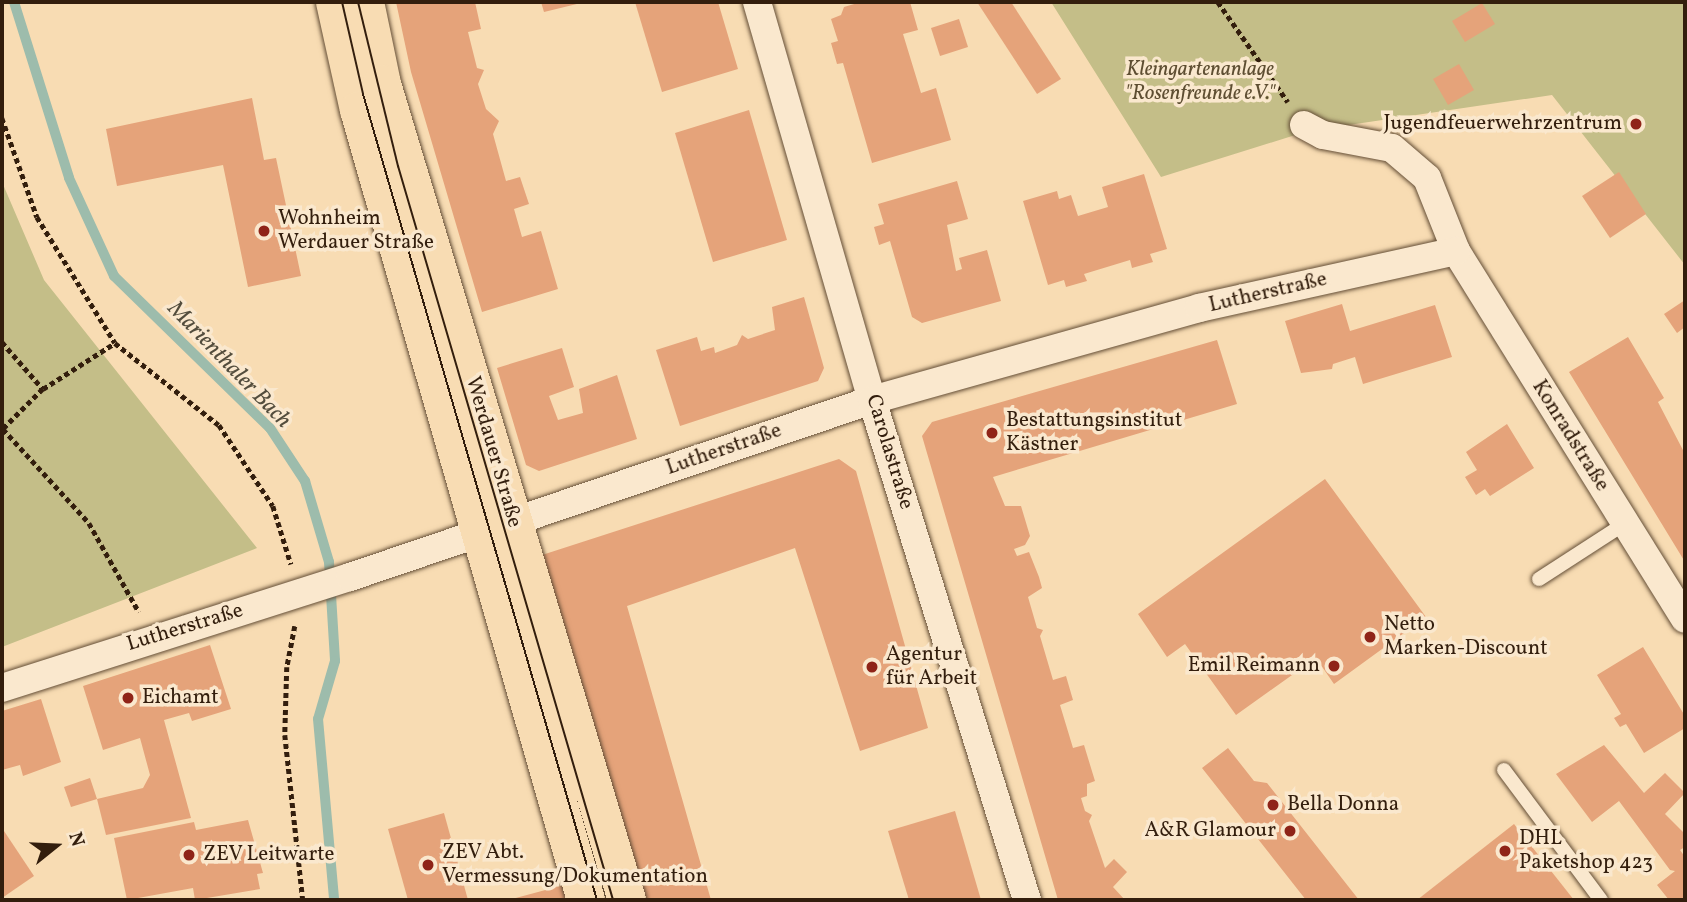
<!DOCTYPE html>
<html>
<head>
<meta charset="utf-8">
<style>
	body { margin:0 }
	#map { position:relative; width:1687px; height:902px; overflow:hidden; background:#f8dcb3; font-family:Vollkorn,serif }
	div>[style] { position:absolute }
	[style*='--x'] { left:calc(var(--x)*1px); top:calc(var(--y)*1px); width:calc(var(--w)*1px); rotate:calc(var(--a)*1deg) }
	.green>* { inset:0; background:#c4be88 }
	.stream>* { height:10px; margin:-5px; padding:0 5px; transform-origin:5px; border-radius:5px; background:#9dbcac }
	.building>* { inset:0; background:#e5a37a }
	.path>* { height:4.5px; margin-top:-2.25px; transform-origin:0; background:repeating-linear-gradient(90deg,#331e0d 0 5px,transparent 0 8.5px) }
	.roads { filter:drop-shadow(0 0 2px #644e36) drop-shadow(0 0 2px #644e36) }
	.service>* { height:14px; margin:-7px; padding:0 7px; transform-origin:7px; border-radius:7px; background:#fae8ce }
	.minor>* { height:28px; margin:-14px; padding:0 14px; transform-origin:14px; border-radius:14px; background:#fae8ce }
	.primary>* { height:38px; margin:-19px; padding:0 19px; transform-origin:19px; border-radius:19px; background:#f8dcb3 }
	.tram>* { height:2px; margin:-1px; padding:0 1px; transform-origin:1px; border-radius:1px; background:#331e0d }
	.dots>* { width:19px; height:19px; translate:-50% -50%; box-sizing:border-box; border:4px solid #fae8ce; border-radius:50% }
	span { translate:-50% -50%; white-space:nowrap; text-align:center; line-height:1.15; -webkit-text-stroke:7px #fae8ce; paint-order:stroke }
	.park-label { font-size:21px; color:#5e4e32; font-style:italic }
	.poi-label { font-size:21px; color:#331e0d }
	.right { translate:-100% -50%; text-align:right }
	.left { translate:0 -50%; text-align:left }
	.street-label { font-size:21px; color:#331e0d }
	.water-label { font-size:23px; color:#534d3d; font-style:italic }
	.frame { position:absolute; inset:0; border:4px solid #331e0d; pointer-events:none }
	.north { position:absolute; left:21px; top:811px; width:70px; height:70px; -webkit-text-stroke:5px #fae8ce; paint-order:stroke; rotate:72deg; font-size:19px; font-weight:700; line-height:28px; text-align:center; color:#331e0d }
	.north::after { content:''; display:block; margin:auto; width:24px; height:32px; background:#331e0d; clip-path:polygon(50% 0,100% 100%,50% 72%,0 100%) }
</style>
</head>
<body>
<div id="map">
	<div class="green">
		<i style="clip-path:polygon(1051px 2px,1685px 2px,1685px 265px,1552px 95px,1308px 131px,1161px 177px)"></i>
		<i style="clip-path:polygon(2px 182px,44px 280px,257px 548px,2px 647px)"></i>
	</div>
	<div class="stream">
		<i style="--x:14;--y:2;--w:184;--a:72.6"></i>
		<i style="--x:69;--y:178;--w:108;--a:65.3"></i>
		<i style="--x:114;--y:276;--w:218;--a:44.3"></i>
		<i style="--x:270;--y:428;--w:64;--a:56.6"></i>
		<i style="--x:305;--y:481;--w:84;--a:73.5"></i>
		<i style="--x:329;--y:562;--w:99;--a:86.5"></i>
		<i style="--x:335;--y:661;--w:60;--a:106.3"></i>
		<i style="--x:318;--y:719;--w:182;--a:84.9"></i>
	</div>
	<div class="building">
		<i style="clip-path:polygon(396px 2px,475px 2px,481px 29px,468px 32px,477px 68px,484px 70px,478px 84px,486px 109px,499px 121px,493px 134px,506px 181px,520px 177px,529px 204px,514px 209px,522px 237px,541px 231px,558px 289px,482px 312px,411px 72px)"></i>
		<i style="clip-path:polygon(541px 2px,581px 2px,581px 3px,544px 12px)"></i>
		<i style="clip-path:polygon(635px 2px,718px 2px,738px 69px,662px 92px)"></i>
		<i style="clip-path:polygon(861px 2px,910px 2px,918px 30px,903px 34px,921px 93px,936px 88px,951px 140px,872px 163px,843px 63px,837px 64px,831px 43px,838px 41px,831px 19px,841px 15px,844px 7px)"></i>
		<i style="clip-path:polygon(977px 2px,1011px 2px,1061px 79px,1037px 94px)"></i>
		<i style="clip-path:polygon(1482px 3px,1495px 24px,1465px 42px,1452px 21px)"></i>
		<i style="clip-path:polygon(959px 19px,968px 47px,940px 56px,931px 28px)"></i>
		<i style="clip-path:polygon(1459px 64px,1474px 90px,1448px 105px,1433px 79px)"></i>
		<i style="clip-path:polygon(252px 98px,264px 160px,276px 158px,301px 276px,248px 287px,223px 165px,117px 186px,106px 129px)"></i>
		<i style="clip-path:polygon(749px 110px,787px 240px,713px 262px,675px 133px)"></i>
		<i style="clip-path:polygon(1619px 172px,1646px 214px,1610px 238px,1582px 196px)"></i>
		<i style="clip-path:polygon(1144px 174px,1167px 249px,1150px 254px,1153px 262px,1132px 268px,1130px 260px,1084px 274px,1087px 281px,1066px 287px,1064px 280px,1048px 285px,1023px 201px,1057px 191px,1059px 199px,1071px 195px,1078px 216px,1108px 207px,1102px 187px)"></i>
		<i style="clip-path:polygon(957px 181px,968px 219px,947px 225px,956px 271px,962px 269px,959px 258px,987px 250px,1001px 301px,922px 323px,912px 317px,890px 241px,879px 245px,874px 227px,884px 224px,878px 204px)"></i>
		<i style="clip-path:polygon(804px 297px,824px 368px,818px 381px,680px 426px,656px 350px,697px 337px,701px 351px,714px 347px,715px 353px,737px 345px,742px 335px,748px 339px,775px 330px,772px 307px)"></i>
		<i style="clip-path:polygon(1685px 300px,1685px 327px,1677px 333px,1664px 314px)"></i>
		<i style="clip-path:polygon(1342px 304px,1350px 331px,1435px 305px,1452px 357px,1363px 384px,1355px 357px,1333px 364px,1332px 369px,1301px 373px,1285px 321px)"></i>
		<i style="clip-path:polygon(1628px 337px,1664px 398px,1658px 402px,1685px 454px,1685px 562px,1569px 372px)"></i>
		<i style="clip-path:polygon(1217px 340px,1237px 404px,993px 477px,1005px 506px,1021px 506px,1030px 536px,1025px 545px,1014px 549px,1017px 556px,1029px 552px,1039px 577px,1042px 588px,1028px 597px,1037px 628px,1043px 630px,1040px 636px,1053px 680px,1066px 676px,1073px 700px,1060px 705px,1073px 748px,1084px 745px,1095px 781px,1087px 784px,1087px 796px,1081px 798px,1085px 811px,1092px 815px,1089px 821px,1105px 868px,1114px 859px,1127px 872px,1113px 887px,1125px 900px,1058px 900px,922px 436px,932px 422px)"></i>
		<i style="clip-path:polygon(562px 348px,574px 387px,549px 396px,558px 420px,583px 413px,579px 389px,617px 375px,637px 439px,539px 471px,526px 465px,497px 368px)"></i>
		<i style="clip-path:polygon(1507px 424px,1534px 468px,1490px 496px,1485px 489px,1476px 495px,1465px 477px,1477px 470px,1466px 452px)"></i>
		<i style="clip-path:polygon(839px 459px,856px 471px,928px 728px,860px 751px,795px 548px,627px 606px,711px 900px,644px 900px,542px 555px)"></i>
		<i style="clip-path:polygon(1325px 479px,1426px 617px,1334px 684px,1316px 658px,1236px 715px,1185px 644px,1167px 657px,1138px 614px)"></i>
		<i style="clip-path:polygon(210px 645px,231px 709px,192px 721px,189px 713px,164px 720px,191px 818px,106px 835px,97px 799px,143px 788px,150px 775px,140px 738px,103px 750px,83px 686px)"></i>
		<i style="clip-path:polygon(1643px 647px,1685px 716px,1685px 728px,1644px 753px,1626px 724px,1620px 727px,1614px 718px,1621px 714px,1597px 675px)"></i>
		<i style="clip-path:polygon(41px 699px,61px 762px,23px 776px,20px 765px,2px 770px,2px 711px)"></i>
		<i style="clip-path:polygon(1604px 745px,1644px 793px,1665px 773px,1685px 793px,1665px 814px,1685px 834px,1685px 847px,1680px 850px,1685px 857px,1685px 900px,1669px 900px,1657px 885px,1675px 871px,1670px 870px,1619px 801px,1592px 822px,1556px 774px)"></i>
		<i style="clip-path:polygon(1228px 748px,1254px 781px,1267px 783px,1359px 900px,1306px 900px,1202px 768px)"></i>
		<i style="clip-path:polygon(90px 778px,97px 799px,71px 807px,64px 787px)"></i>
		<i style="clip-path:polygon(955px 811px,981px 900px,909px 900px,888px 831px)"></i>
		<i style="clip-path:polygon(444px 813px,468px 900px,408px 900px,388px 829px)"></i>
		<i style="clip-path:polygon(248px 820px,263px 873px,257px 874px,260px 889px,195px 900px,193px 888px,127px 900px,114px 838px,194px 822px,196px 830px)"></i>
		<i style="clip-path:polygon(1514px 824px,1574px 900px,1417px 900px)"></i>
		<i style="clip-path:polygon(2px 828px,34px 876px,2px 898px)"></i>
		<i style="clip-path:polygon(564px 885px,569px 900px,512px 900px,512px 899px)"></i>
	</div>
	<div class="path">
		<i style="--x:1218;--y:2;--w:122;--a:55"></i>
		<i style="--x:2;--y:118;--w:105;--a:70.5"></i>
		<i style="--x:37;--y:217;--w:148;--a:58.2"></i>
		<i style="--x:115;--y:343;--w:132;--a:38.3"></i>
		<i style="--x:219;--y:425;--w:97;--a:56.3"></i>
		<i style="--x:273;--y:506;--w:61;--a:72.8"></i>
		<i style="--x:2;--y:342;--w:62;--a:48.9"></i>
		<i style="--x:43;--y:389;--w:85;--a:-32.6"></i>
		<i style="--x:43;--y:389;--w:57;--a:135"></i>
		<i style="--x:3;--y:429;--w:127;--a:47.5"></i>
		<i style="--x:89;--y:523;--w:102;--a:60.7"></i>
		<i style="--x:295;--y:626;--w:42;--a:101"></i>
		<i style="--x:287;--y:667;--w:68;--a:91.7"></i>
		<i style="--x:285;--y:735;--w:166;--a:83.8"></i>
	</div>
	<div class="roads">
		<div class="service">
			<i style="--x:1539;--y:579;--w:101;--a:-32.9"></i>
			<i style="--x:1504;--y:770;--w:162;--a:53.3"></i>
		</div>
		<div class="minor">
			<i style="--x:757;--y:2;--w:414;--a:73.9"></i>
			<i style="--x:872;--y:400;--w:523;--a:72.78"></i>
			<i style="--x:1304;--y:125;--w:21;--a:28"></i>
			<i style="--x:1323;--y:135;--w:70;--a:10.7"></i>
			<i style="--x:1392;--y:148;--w:46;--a:40.6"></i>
			<i style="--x:1427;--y:178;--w:79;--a:68.3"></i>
			<i style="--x:1456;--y:251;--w:433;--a:58.1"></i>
			<i style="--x:2;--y:688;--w:365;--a:-17.7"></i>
			<i style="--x:350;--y:577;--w:551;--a:-18.73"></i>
			<i style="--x:872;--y:400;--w:340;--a:-15.7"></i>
			<i style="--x:1199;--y:308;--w:263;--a:-12.5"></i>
		</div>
		<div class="primary">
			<i style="--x:335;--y:2;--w:111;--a:77.5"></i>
			<i style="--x:359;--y:110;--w:822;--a:73.97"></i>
			<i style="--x:365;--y:2;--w:84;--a:78.3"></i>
			<i style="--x:382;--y:84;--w:852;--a:73.29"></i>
		</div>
	</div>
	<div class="tram">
		<i style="--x:342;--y:2;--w:94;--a:77.1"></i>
		<i style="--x:363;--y:94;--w:839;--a:73.81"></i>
		<i style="--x:358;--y:2;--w:169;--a:76.3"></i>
		<i style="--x:398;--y:166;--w:765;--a:73.67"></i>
	</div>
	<div class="dots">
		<i style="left:1636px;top:124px;background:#8f2418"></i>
		<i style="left:264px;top:231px;background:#8f2418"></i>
		<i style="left:992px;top:433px;background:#8f2418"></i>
		<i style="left:1370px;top:637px;background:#8f2418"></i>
		<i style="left:1334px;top:666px;background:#8f2418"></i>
		<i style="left:872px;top:667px;background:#8f2418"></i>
		<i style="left:128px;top:698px;background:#8f2418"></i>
		<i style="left:1273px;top:805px;background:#8f2418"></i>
		<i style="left:1290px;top:831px;background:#8f2418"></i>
		<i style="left:1505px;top:851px;background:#8f2418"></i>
		<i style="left:189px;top:855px;background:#8f2418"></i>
		<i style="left:428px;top:865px;background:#8f2418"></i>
	</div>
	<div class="park-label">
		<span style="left:1200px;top:82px">Kleingartenanlage<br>"Rosenfreunde e.V."</span>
	</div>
	<div class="poi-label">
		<span class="right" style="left:1622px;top:124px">Jugendfeuerwehrzentrum</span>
		<span class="left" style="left:278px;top:231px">Wohnheim<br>Werdauer Straße</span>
		<span class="left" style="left:1006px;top:433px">Bestattungsinstitut<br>Kästner</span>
		<span class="left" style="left:1384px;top:637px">Netto<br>Marken-Discount</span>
		<span class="left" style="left:886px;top:667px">Agentur<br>für Arbeit</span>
		<span class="right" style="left:1320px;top:666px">Emil Reimann</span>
		<span class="left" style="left:142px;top:698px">Eichamt</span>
		<span class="left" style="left:1287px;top:805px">Bella Donna</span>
		<span class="right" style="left:1276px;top:831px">A&amp;R Glamour</span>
		<span class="left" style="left:1519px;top:851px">DHL<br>Paketshop 423</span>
		<span class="left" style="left:442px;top:865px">ZEV Abt.<br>Vermessung/Dokumentation</span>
		<span class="left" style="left:203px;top:855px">ZEV Leitwarte</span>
	</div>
	<div class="street-label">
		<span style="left:1268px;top:293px;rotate:-13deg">Lutherstraße</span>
		<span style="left:1570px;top:436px;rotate:58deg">Konradstraße</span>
		<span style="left:724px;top:450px;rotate:-19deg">Lutherstraße</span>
		<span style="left:493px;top:452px;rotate:74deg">Werdauer Straße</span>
		<span style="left:889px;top:452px;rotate:73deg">Carolastraße</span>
		<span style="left:185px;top:628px;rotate:-17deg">Lutherstraße</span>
	</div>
	<div class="water-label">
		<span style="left:229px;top:365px;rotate:46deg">Marienthaler Bach</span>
	</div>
	<div class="frame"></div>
	<div class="north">N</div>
</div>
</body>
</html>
